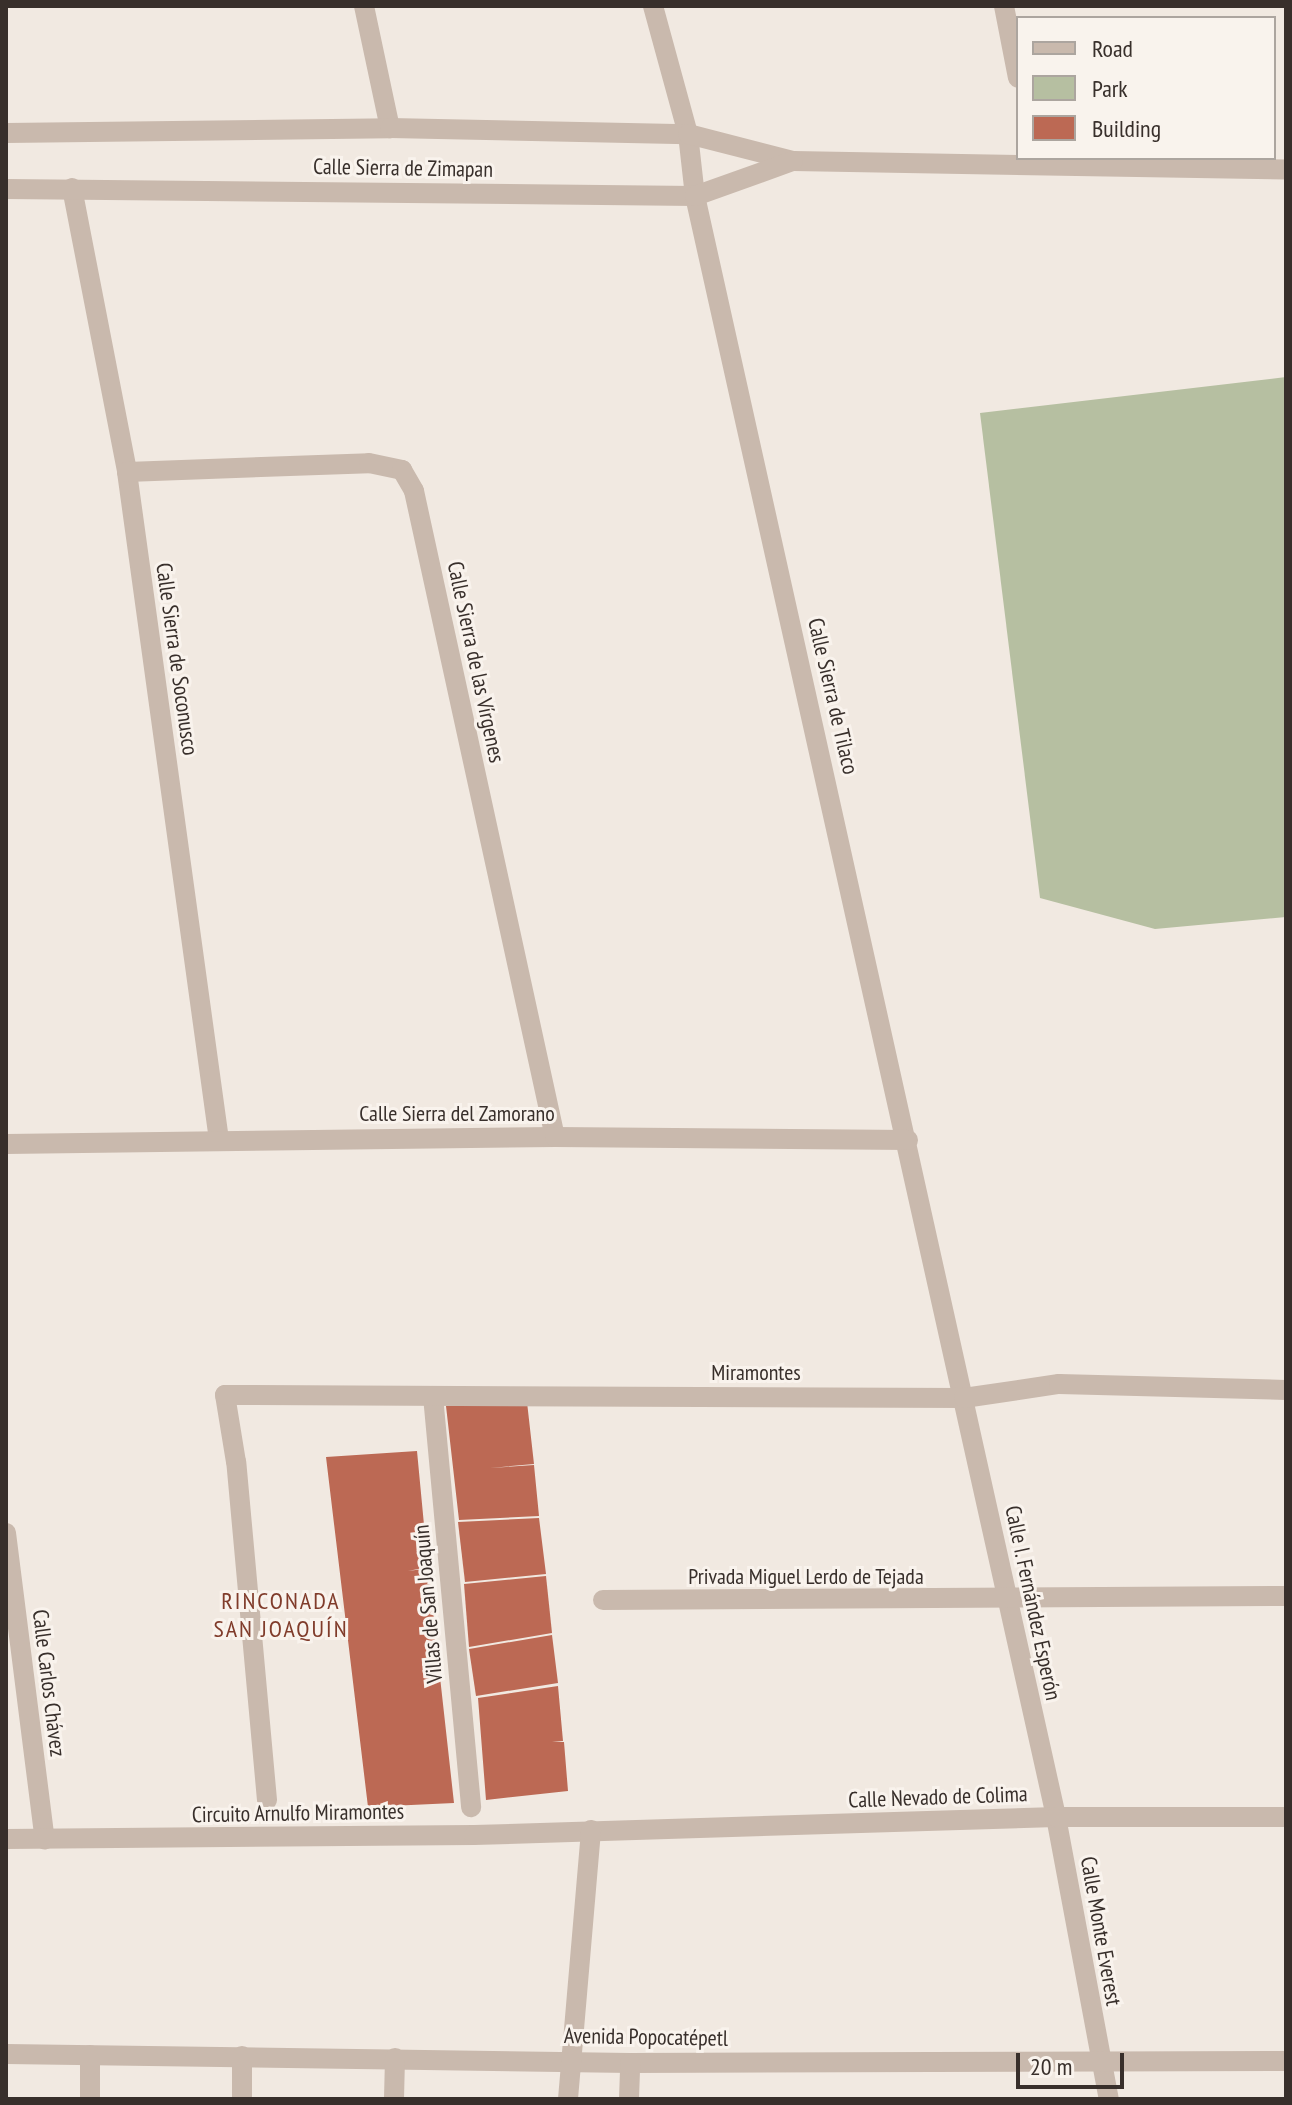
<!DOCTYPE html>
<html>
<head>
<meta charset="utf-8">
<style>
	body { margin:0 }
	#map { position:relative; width:1292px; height:2105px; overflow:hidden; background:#f1e9e1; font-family:"PT Sans Narrow",sans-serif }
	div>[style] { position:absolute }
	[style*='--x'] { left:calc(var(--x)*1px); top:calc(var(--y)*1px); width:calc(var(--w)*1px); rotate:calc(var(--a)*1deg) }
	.green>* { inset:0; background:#b6bfa1 }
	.building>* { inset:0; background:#bc6954 }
	.minor>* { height:20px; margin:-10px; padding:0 10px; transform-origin:10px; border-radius:10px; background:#c9b9ad }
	span { translate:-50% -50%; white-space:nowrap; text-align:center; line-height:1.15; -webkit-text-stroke:6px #f9f3ed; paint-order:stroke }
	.street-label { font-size:22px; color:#382f2b }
	.neighbourhood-label { font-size:24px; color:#803c2b; letter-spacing:2px }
	.frame { position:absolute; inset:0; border:8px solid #382f2b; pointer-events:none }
	.legend { position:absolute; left:1016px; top:16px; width:260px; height:144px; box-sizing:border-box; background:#f9f3ed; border:2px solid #aca59f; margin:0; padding:10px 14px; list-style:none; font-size:24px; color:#382f2b }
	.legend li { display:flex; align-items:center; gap:16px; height:40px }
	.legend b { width:40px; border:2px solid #aca59f }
	.scale { position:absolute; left:1016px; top:2053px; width:108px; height:36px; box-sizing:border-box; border:4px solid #382f2b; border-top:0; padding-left:10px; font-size:24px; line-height:28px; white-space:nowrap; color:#382f2b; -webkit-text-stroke:6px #f9f3ed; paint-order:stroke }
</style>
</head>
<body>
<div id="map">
	<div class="green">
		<i style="clip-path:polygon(1286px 377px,1286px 917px,1155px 929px,1040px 898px,980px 413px)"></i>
	</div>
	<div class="building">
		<i style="clip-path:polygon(527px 1402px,534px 1464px,490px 1468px,534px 1465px,539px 1516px,459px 1520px,446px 1406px)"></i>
		<i style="clip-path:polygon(417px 1451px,428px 1567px,408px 1571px,431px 1568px,435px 1640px,426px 1642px,436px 1641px,454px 1803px,368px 1807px,326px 1457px)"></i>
		<i style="clip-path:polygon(539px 1518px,546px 1574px,465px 1582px,458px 1522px)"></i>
		<i style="clip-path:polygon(546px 1576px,552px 1633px,469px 1647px,464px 1584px)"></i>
		<i style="clip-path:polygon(552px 1635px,558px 1683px,476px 1696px,469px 1649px)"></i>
		<i style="clip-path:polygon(558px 1686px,563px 1741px,552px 1742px,564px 1742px,568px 1791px,486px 1800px,478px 1698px)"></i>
	</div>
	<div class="minor">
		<i style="--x:364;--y:6;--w:125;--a:78"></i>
		<i style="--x:653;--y:6;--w:133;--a:74.7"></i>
		<i style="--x:688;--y:134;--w:62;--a:83.6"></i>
		<i style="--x:695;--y:196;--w:1661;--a:77.44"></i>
		<i style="--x:1056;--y:1817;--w:287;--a:79.4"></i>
		<i style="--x:1004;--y:6;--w:73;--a:79"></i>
		<i style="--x:6;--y:133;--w:384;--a:-0.7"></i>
		<i style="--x:390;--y:128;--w:298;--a:1.2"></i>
		<i style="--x:688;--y:134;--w:108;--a:14.4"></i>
		<i style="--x:793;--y:161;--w:493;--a:1"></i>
		<i style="--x:72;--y:188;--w:289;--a:79"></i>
		<i style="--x:127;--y:472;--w:674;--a:82.16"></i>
		<i style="--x:6;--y:189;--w:689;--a:0.58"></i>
		<i style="--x:695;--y:196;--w:104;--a:-19.7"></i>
		<i style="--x:127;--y:472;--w:242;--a:-2.1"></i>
		<i style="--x:369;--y:463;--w:34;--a:12"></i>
		<i style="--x:402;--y:470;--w:24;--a:60"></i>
		<i style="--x:414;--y:491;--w:661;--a:77.69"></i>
		<i style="--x:6;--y:1144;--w:549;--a:-0.73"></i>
		<i style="--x:555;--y:1137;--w:353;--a:0.5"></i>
		<i style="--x:433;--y:1396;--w:413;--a:84.7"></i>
		<i style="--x:6;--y:1533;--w:309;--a:82.8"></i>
		<i style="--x:603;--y:1600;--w:683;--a:-0.34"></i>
		<i style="--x:267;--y:1800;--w:339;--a:-95.2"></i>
		<i style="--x:236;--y:1462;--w:68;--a:-99.3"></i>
		<i style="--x:225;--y:1395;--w:739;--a:0.23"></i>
		<i style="--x:964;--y:1398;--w:96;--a:-8.4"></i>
		<i style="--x:1059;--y:1384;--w:227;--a:1.5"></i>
		<i style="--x:6;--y:1839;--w:468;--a:-0.5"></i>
		<i style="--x:474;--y:1835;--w:582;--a:-1.77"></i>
		<i style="--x:1056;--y:1817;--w:230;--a:0"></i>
		<i style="--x:6;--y:2054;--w:624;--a:0.83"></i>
		<i style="--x:630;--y:2063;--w:656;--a:-0.17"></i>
		<i style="--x:90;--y:2099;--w:44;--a:-90"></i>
		<i style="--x:242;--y:2099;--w:43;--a:-90"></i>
		<i style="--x:394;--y:2099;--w:41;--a:-88.6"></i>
		<i style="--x:568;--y:2099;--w:270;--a:-85.1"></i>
		<i style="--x:629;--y:2099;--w:36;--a:-88"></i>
	</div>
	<div class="street-label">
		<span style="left:403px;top:168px;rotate:1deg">Calle Sierra de Zimapan</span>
		<span style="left:177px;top:659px;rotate:82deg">Calle Sierra de Soconusco</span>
		<span style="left:476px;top:662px;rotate:78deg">Calle Sierra de las Vírgenes</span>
		<span style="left:833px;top:696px;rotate:77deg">Calle Sierra de Tilaco</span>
		<span style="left:457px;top:1114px">Calle Sierra del Zamorano</span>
		<span style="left:756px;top:1373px">Miramontes</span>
		<span style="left:806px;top:1577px">Privada Miguel Lerdo de Tejada</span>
		<span style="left:1033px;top:1603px;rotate:78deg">Calle I. Fernández Esperón</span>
		<span style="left:428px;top:1604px;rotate:-95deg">Villas de San Joaquín</span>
		<span style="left:49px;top:1683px;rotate:83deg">Calle Carlos Chávez</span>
		<span style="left:938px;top:1797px;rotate:-2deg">Calle Nevado de Colima</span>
		<span style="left:298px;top:1813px;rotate:-1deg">Circuito Arnulfo Miramontes</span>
		<span style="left:1101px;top:1931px;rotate:80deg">Calle Monte Everest</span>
		<span style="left:646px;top:2037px;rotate:1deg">Avenida Popocatépetl</span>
	</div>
	<div class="neighbourhood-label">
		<span style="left:281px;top:1615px">RINCONADA<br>SAN JOAQUÍN</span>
	</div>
	<div class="frame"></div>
	<ul class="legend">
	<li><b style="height:10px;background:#c9b9ad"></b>Road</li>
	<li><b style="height:22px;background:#b6bfa1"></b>Park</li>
	<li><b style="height:22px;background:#bc6954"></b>Building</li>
	</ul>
	<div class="scale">20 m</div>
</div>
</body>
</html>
